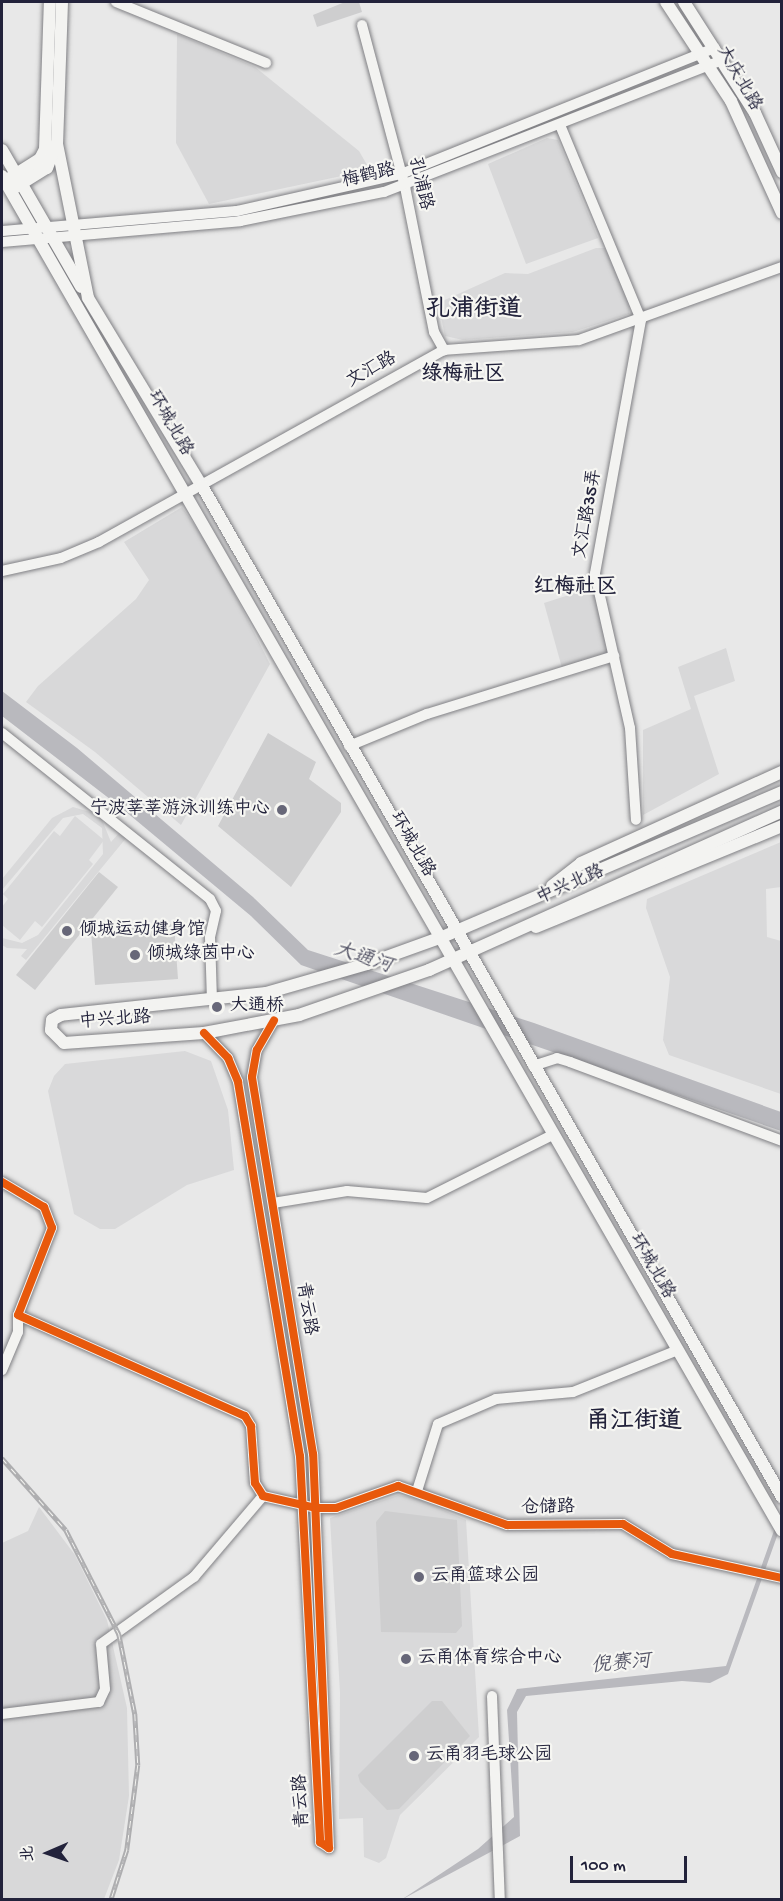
<!DOCTYPE html>
<html>
<head>
<meta charset="utf-8">
<style>
	body { margin:0 }
	#map { position:relative; width:783px; height:1901px; overflow:hidden; background:#e8e8e8; font-family:"Gochi Hand","LXGW WenKai TC",sans-serif }
	div>[style] { position:absolute }
	[style*='--x'] { left:calc(var(--x)*1px); top:calc(var(--y)*1px); width:calc(var(--w)*1px); rotate:calc(var(--a)*1deg) }
	.built>* { inset:0; background:#d8d8d9 }
	.green>* { inset:0; background:#d9d9da }
	.water>* { inset:0; background:#b9b9be }
	.building>* { inset:0; background:#cececf }
	.roads { filter:drop-shadow(0 0 2px #808084) drop-shadow(0 0 2px #808084) }
	.minor>* { height:10px; margin:-5px; padding:0 5px; transform-origin:5px; border-radius:5px; background:#f3f3f1 }
	.major>* { height:12px; margin:-6px; padding:0 6px; transform-origin:6px; border-radius:6px; background:#f3f3f1 }
	.rail>* { height:4.5px; margin-top:-2.25px; transform-origin:0; background:repeating-linear-gradient(90deg,#f6f6f2 0 7px,#aeaeb0 0 14px); box-sizing:border-box; border-block:2px solid #aeaeb0 }
	.cycleway>* { height:8px; margin:-4px; padding:0 4px; transform-origin:4px; border-radius:4px; background:#e8590c }
	.dots>* { width:16px; height:16px; translate:-50% -50%; box-sizing:border-box; border:3px solid #f6f6f2; border-radius:50% }
	span { translate:-50% -50%; white-space:nowrap; text-align:center; line-height:1.15; -webkit-text-stroke:4.5px #f6f6f2; paint-order:stroke }
	.street-label { font-size:18px; color:#22223b }
	.poi-label { font-size:18px; color:#22223b }
	.right { translate:-100% -50%; text-align:right }
	.left { translate:0 -50%; text-align:left }
	.water-label { font-size:20px; color:#565668; font-style:italic }
	.quarter-label { font-size:21px; color:#22223b; font-weight:700 }
	.district-label { font-size:24px; color:#22223b; font-weight:700 }
	.frame { position:absolute; inset:0; border:3px solid #22223b; pointer-events:none }
	.north { position:absolute; left:18px; top:1823px; width:60px; height:60px; -webkit-text-stroke:4px #f6f6f2; paint-order:stroke; rotate:268deg; font-size:16px; font-weight:700; line-height:24px; text-align:center; color:#22223b }
	.north::after { content:''; display:block; margin:auto; width:21px; height:27px; background:#22223b; clip-path:polygon(50% 0,100% 100%,50% 72%,0 100%) }
	.scale { position:absolute; left:570px; top:1856px; width:117px; height:27px; box-sizing:border-box; border:3px solid #22223b; border-top:0; padding-left:8px; font-size:18px; line-height:21px; white-space:nowrap; color:#22223b; -webkit-text-stroke:4px #f6f6f2; paint-order:stroke }
</style>
</head>
<body>
<div id="map">
	<div class="built">
		<i style="clip-path:polygon(177px 34px,255px 67px,359px 151px,370px 170px,209px 204px,176px 143px)"></i>
		<i style="clip-path:polygon(547px 138px,558px 140px,598px 238px,526px 264px,488px 164px)"></i>
		<i style="clip-path:polygon(182px 507px,215px 555px,270px 664px,181px 825px,95px 752px,26px 702px,38px 686px,136px 599px,149px 580px,124px 542px)"></i>
		<i style="clip-path:polygon(594px 587px,608px 654px,562px 668px,544px 603px)"></i>
		<i style="clip-path:polygon(726px 648px,735px 681px,694px 696px,719px 774px,643px 815px,643px 730px,691px 709px,678px 667px)"></i>
		<i style="clip-path:polygon(39px 1507px,75px 1555px,107px 1620px,127px 1708px,129px 1796px,119px 1860px,104px 1899px,2px 1900px,2px 1543px,28px 1531px)"></i>
	</div>
	<div class="green">
		<i style="clip-path:polygon(596px 248px,605px 248px,630px 304px,629px 314px,573px 332px,463px 340px,445px 336px,438px 303px,505px 273px,528px 274px)"></i>
		<i style="clip-path:polygon(73px 807px,100px 815px,111px 842px,120px 832px,127px 837px,26px 960px,21px 956px,27px 949px,7px 948px,2px 945px,2px 938px,22px 943px,38px 935px,103px 854px,102px 828px,83px 814px,63px 818px,2px 890px,2px 879px,52px 818px)"></i>
		<i style="clip-path:polygon(75px 816px,104px 840px,89px 860px,93px 864px,42px 927px,35px 921px,20px 940px,2px 925px,2px 907px,8px 899px,3px 894px,54px 831px,60px 836px)"></i>
		<i style="clip-path:polygon(781px 842px,781px 887px,766px 889px,767px 937px,781px 941px,781px 1094px,669px 1055px,663px 1040px,670px 977px,646px 908px,647px 899px)"></i>
		<i style="clip-path:polygon(185px 1051px,211px 1061px,228px 1110px,234px 1170px,187px 1185px,115px 1229px,100px 1229px,74px 1214px,48px 1091px,54px 1076px,65px 1064px)"></i>
		<i style="clip-path:polygon(398px 1495px,416px 1498px,466px 1520px,479px 1737px,400px 1815px,386px 1858px,379px 1863px,364px 1857px,363px 1818px,339px 1819px,340px 1693px,330px 1518px)"></i>
	</div>
	<div class="water">
		<i style="clip-path:polygon(2px 691px,77px 748px,253px 897px,308px 950px,534px 1023px,781px 1112px,781px 1131px,301px 965px,251px 916px,119px 806px,2px 716px)"></i>
		<i style="clip-path:polygon(781px 1511px,781px 1525px,728px 1674px,710px 1683px,682px 1681px,526px 1696px,517px 1712px,520px 1836px,401px 1900px,478px 1849px,514px 1817px,507px 1710px,517px 1689px,726px 1666px)"></i>
	</div>
	<div class="building">
		<i style="clip-path:polygon(345px 2px,359px 2px,362px 12px,317px 27px,313px 15px)"></i>
		<i style="clip-path:polygon(268px 733px,316px 762px,309px 779px,341px 803px,341px 812px,291px 887px,218px 826px)"></i>
		<i style="clip-path:polygon(99px 872px,118px 887px,35px 990px,16px 975px)"></i>
		<i style="clip-path:polygon(174px 924px,178px 979px,95px 985px,91px 931px)"></i>
		<i style="clip-path:polygon(385px 1511px,457px 1520px,462px 1626px,456px 1633px,381px 1632px,376px 1522px)"></i>
		<i style="clip-path:polygon(432px 1701px,442px 1701px,470px 1736px,399px 1809px,387px 1810px,360px 1782px,358px 1775px)"></i>
	</div>
	<div class="roads">
		<div class="minor">
			<i style="--x:116;--y:2;--w:162;--a:22.1"></i>
			<i style="--x:362;--y:25;--w:168;--a:75.1"></i>
			<i style="--x:405;--y:187;--w:148;--a:78.7"></i>
			<i style="--x:434;--y:332;--w:21;--a:61"></i>
			<i style="--x:560;--y:125;--w:211;--a:67.4"></i>
			<i style="--x:641;--y:320;--w:258;--a:100.3"></i>
			<i style="--x:595;--y:574;--w:158;--a:77.2"></i>
			<i style="--x:630;--y:728;--w:92;--a:86.3"></i>
			<i style="--x:2;--y:231;--w:236;--a:-4.9"></i>
			<i style="--x:237;--y:211;--w:168;--a:-12.7"></i>
			<i style="--x:401;--y:174;--w:338;--a:-21.9"></i>
			<i style="--x:2;--y:242;--w:239;--a:-5"></i>
			<i style="--x:240;--y:221;--w:147;--a:-11.4"></i>
			<i style="--x:384;--y:192;--w:364;--a:-21.3"></i>
			<i style="--x:2;--y:571;--w:60;--a:-12.4"></i>
			<i style="--x:61;--y:558;--w:41;--a:-22.8"></i>
			<i style="--x:99;--y:542;--w:395;--a:-29.1"></i>
			<i style="--x:444;--y:350;--w:135;--a:-4.2"></i>
			<i style="--x:579;--y:340;--w:216;--a:-19.8"></i>
			<i style="--x:2;--y:733;--w:266;--a:38.6"></i>
			<i style="--x:210;--y:899;--w:13;--a:63"></i>
			<i style="--x:216;--y:911;--w:27;--a:103"></i>
			<i style="--x:210;--y:937;--w:64;--a:88.2"></i>
			<i style="--x:349;--y:746;--w:84;--a:-22.3"></i>
			<i style="--x:427;--y:714;--w:196;--a:-17.2"></i>
			<i style="--x:204;--y:1033;--w:35;--a:46"></i>
			<i style="--x:228;--y:1058;--w:26;--a:67"></i>
			<i style="--x:238;--y:1082;--w:379;--a:80.6"></i>
			<i style="--x:300;--y:1456;--w:387;--a:87"></i>
			<i style="--x:320;--y:1842;--w:11;--a:34"></i>
			<i style="--x:329;--y:1848;--w:394;--a:-92.3"></i>
			<i style="--x:313;--y:1454;--w:382;--a:-99.2"></i>
			<i style="--x:252;--y:1077;--w:27;--a:-80"></i>
			<i style="--x:257;--y:1050;--w:34;--a:-60"></i>
			<i style="--x:533;--y:1066;--w:25;--a:-18"></i>
			<i style="--x:557;--y:1058;--w:14;--a:17"></i>
			<i style="--x:570;--y:1062;--w:226;--a:20.4"></i>
			<i style="--x:2;--y:1182;--w:49;--a:30.8"></i>
			<i style="--x:44;--y:1207;--w:22;--a:69"></i>
			<i style="--x:52;--y:1228;--w:93;--a:111.3"></i>
			<i style="--x:18;--y:1315;--w:248;--a:24"></i>
			<i style="--x:245;--y:1416;--w:12;--a:59"></i>
			<i style="--x:251;--y:1426;--w:57;--a:86"></i>
			<i style="--x:255;--y:1483;--w:15;--a:58"></i>
			<i style="--x:263;--y:1496;--w:54;--a:12.8"></i>
			<i style="--x:316;--y:1508;--w:20;--a:0"></i>
			<i style="--x:336;--y:1508;--w:66;--a:-19.5"></i>
			<i style="--x:398;--y:1486;--w:116;--a:19.7"></i>
			<i style="--x:507;--y:1525;--w:116;--a:-0.5"></i>
			<i style="--x:623;--y:1524;--w:57;--a:31.5"></i>
			<i style="--x:672;--y:1554;--w:113;--a:12.3"></i>
			<i style="--x:273;--y:1203;--w:75;--a:-9.2"></i>
			<i style="--x:347;--y:1191;--w:80;--a:5"></i>
			<i style="--x:427;--y:1198;--w:142;--a:-26.7"></i>
			<i style="--x:2;--y:1370;--w:41;--a:-67.2"></i>
			<i style="--x:18;--y:1332;--w:17;--a:-90"></i>
			<i style="--x:417;--y:1491;--w:70;--a:-72.6"></i>
			<i style="--x:438;--y:1424;--w:63;--a:-23.3"></i>
			<i style="--x:496;--y:1399;--w:77;--a:-5.2"></i>
			<i style="--x:573;--y:1392;--w:113;--a:-21.8"></i>
			<i style="--x:492;--y:1696;--w:204;--a:87.8"></i>
			<i style="--x:2;--y:1714;--w:98;--a:-7.1"></i>
			<i style="--x:99;--y:1702;--w:14;--a:-65"></i>
			<i style="--x:105;--y:1689;--w:45;--a:-95.1"></i>
			<i style="--x:101;--y:1644;--w:115;--a:-35.8"></i>
			<i style="--x:194;--y:1577;--w:106;--a:-49.6"></i>
		</div>
		<div class="major">
			<i style="--x:62;--y:2;--w:142;--a:92"></i>
			<i style="--x:57;--y:144;--w:157;--a:78.6"></i>
			<i style="--x:88;--y:298;--w:220;--a:58.8"></i>
			<i style="--x:202;--y:486;--w:1166;--a:60.16"></i>
			<i style="--x:666;--y:2;--w:118;--a:56.7"></i>
			<i style="--x:731;--y:101;--w:123;--a:65.5"></i>
			<i style="--x:684;--y:2;--w:132;--a:57.4"></i>
			<i style="--x:755;--y:113;--w:65;--a:65.4"></i>
			<i style="--x:2;--y:150;--w:158;--a:60"></i>
			<i style="--x:2;--y:176;--w:1563;--a:60.07"></i>
			<i style="--x:5;--y:181;--w:41;--a:-32.2"></i>
			<i style="--x:40;--y:159;--w:11;--a:-63"></i>
			<i style="--x:45;--y:149;--w:147;--a:-88.1"></i>
			<i style="--x:16;--y:187;--w:36;--a:-32"></i>
			<i style="--x:47;--y:168;--w:25;--a:-69"></i>
			<i style="--x:782;--y:792;--w:370;--a:156.9"></i>
			<i style="--x:442;--y:937;--w:80;--a:160.2"></i>
			<i style="--x:367;--y:964;--w:105;--a:164"></i>
			<i style="--x:266;--y:993;--w:206;--a:173.9"></i>
			<i style="--x:61;--y:1015;--w:10;--a:151"></i>
			<i style="--x:52;--y:1020;--w:10;--a:96"></i>
			<i style="--x:51;--y:1030;--w:18;--a:45"></i>
			<i style="--x:64;--y:1043;--w:140;--a:-4.1"></i>
			<i style="--x:204;--y:1033;--w:97;--a:-10.7"></i>
			<i style="--x:299;--y:1015;--w:138;--a:-19.1"></i>
			<i style="--x:429;--y:970;--w:387;--a:-24.2"></i>
			<i style="--x:552;--y:886;--w:37;--a:-38"></i>
			<i style="--x:581;--y:863;--w:221;--a:-24.4"></i>
			<i style="--x:536;--y:927;--w:266;--a:-22.3"></i>
		</div>
	</div>
	<div class="rail">
		<i style="--x:2;--y:1458;--w:96;--a:48.4"></i>
		<i style="--x:66;--y:1530;--w:117;--a:63"></i>
		<i style="--x:119;--y:1634;--w:82;--a:78.7"></i>
		<i style="--x:135;--y:1714;--w:51;--a:86.6"></i>
		<i style="--x:138;--y:1765;--w:86;--a:97.4"></i>
		<i style="--x:127;--y:1850;--w:52;--a:107.7"></i>
	</div>
	<div class="cycleway">
		<i style="--x:204;--y:1033;--w:35;--a:46"></i>
		<i style="--x:228;--y:1058;--w:26;--a:67"></i>
		<i style="--x:238;--y:1082;--w:379;--a:80.6"></i>
		<i style="--x:300;--y:1456;--w:387;--a:87"></i>
		<i style="--x:320;--y:1842;--w:11;--a:34"></i>
		<i style="--x:329;--y:1848;--w:394;--a:-92.3"></i>
		<i style="--x:313;--y:1454;--w:382;--a:-99.2"></i>
		<i style="--x:252;--y:1077;--w:27;--a:-80"></i>
		<i style="--x:257;--y:1050;--w:34;--a:-60"></i>
		<i style="--x:2;--y:1182;--w:49;--a:30.8"></i>
		<i style="--x:44;--y:1207;--w:22;--a:69"></i>
		<i style="--x:52;--y:1228;--w:93;--a:111.3"></i>
		<i style="--x:18;--y:1315;--w:248;--a:24"></i>
		<i style="--x:245;--y:1416;--w:12;--a:59"></i>
		<i style="--x:251;--y:1426;--w:57;--a:86"></i>
		<i style="--x:255;--y:1483;--w:15;--a:58"></i>
		<i style="--x:263;--y:1496;--w:54;--a:12.8"></i>
		<i style="--x:316;--y:1508;--w:20;--a:0"></i>
		<i style="--x:336;--y:1508;--w:66;--a:-19.5"></i>
		<i style="--x:398;--y:1486;--w:116;--a:19.7"></i>
		<i style="--x:507;--y:1525;--w:116;--a:-0.5"></i>
		<i style="--x:623;--y:1524;--w:57;--a:31.5"></i>
		<i style="--x:672;--y:1554;--w:113;--a:12.3"></i>
	</div>
	<div class="dots">
		<i style="left:282px;top:810px;background:#676778"></i>
		<i style="left:67px;top:931px;background:#676778"></i>
		<i style="left:135px;top:955px;background:#676778"></i>
		<i style="left:217px;top:1007px;background:#676778"></i>
		<i style="left:419px;top:1577px;background:#676778"></i>
		<i style="left:406px;top:1659px;background:#676778"></i>
		<i style="left:414px;top:1756px;background:#676778"></i>
	</div>
	<div class="street-label">
		<span style="left:738px;top:79px;rotate:60deg">大庆北路</span>
		<span style="left:369px;top:177px;rotate:-13deg">梅鹤路</span>
		<span style="left:419px;top:184px;rotate:77deg">孔浦路</span>
		<span style="left:372px;top:371px;rotate:-29deg">文汇路</span>
		<span style="left:169px;top:424px;rotate:60deg">环城北路</span>
		<span style="left:589px;top:514px;rotate:-80deg">文汇路35弄</span>
		<span style="left:411px;top:845px;rotate:60deg">环城北路</span>
		<span style="left:571px;top:886px;rotate:-24deg">中兴北路</span>
		<span style="left:115px;top:1021px;rotate:-4deg">中兴北路</span>
		<span style="left:651px;top:1267px;rotate:60deg">环城北路</span>
		<span style="left:305px;top:1309px;rotate:81deg">青云路</span>
		<span style="left:548px;top:1509px;rotate:-1deg">仓储路</span>
		<span style="left:303px;top:1801px;rotate:-93deg">青云路</span>
	</div>
	<div class="poi-label">
		<span class="right" style="left:270px;top:810px">宁波莘莘游泳训练中心</span>
		<span class="left" style="left:79px;top:931px">倾城运动健身馆</span>
		<span class="left" style="left:147px;top:955px">倾城绿茵中心</span>
		<span class="left" style="left:230px;top:1007px">大通桥</span>
		<span class="left" style="left:431px;top:1577px">云甬篮球公园</span>
		<span class="left" style="left:418px;top:1659px">云甬体育综合中心</span>
		<span class="left" style="left:426px;top:1756px">云甬羽毛球公园</span>
	</div>
	<div class="water-label">
		<span style="left:363px;top:959px;rotate:18deg">大通河</span>
		<span style="left:621px;top:1665px;rotate:-5deg">倪赛河</span>
	</div>
	<div class="quarter-label">
		<span style="left:463px;top:376px">绿梅社区</span>
		<span style="left:575px;top:589px">红梅社区</span>
	</div>
	<div class="district-label">
		<span style="left:474px;top:311px">孔浦街道</span>
		<span style="left:634px;top:1423px">甬江街道</span>
	</div>
	<div class="frame"></div>
	<div class="north">北</div>
	<div class="scale">100 m</div>
</div>
</body>
</html>
